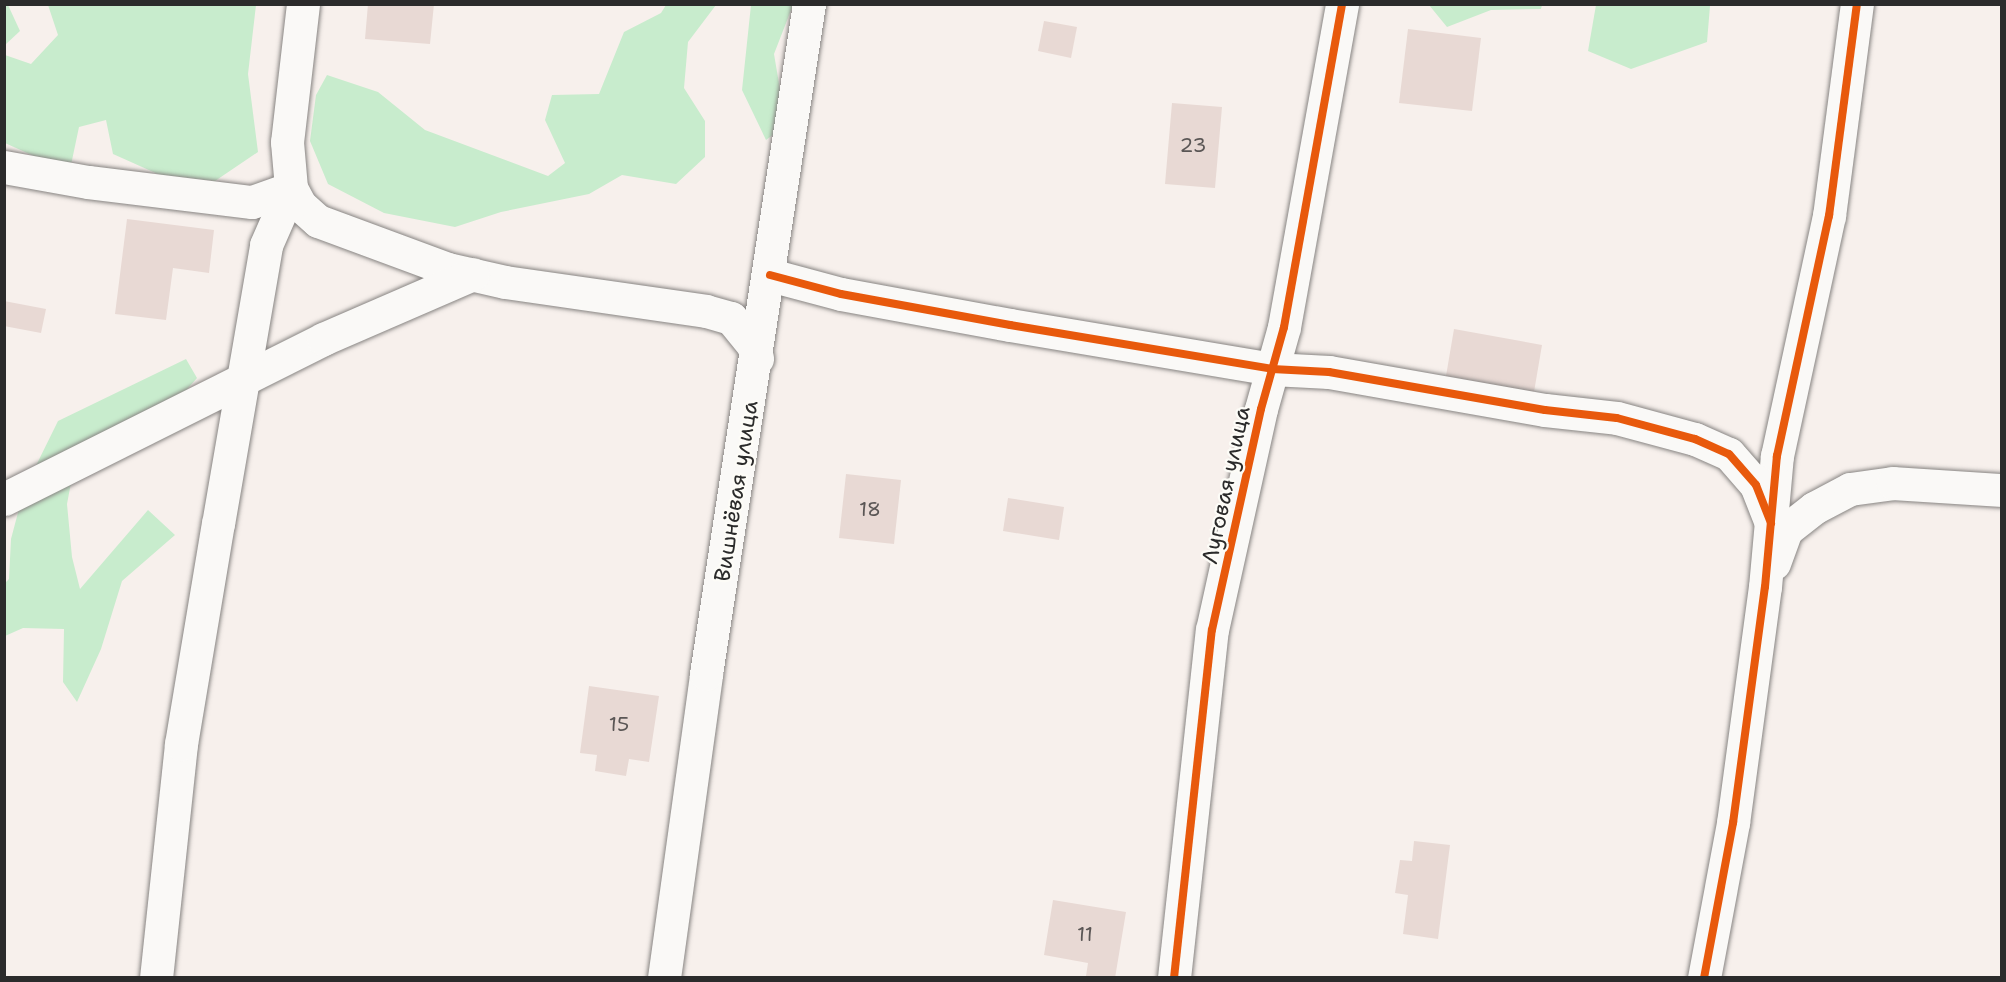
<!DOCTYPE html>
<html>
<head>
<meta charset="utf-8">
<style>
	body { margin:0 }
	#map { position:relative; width:2006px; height:982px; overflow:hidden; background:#f7f0ec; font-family:"Shantell Sans",sans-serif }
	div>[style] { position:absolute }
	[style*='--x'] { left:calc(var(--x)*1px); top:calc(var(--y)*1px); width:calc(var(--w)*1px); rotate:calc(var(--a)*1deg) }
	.green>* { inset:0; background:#c8eccd }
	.building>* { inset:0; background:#e8d9d4 }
	.roads { filter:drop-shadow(0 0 2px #878482) drop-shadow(0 0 2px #878482) }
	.minor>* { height:33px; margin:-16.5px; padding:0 16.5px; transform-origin:16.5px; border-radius:16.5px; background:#faf9f7 }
	.cycleway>* { height:8px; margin:-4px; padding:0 4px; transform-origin:4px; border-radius:4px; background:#e8590c }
	span { translate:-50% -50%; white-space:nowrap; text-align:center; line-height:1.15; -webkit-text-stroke:4.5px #fdfcf7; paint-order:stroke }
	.number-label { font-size:20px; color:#5a5655 }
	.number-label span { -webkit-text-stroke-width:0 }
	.street-label { font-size:22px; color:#2b2b2b }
	.frame { position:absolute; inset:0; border:6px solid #2b2b2b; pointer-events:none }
</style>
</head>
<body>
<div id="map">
	<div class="green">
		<i style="clip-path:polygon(5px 4px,8px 5px,20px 31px,5px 45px)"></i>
		<i style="clip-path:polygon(48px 5px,256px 5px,248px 74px,258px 152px,215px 181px,160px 175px,113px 154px,106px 120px,79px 127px,71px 165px,47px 162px,5px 143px,5px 55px,31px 64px,58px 35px)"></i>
		<i style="clip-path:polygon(666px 5px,716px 5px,688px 42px,684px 88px,705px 121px,705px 157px,676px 184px,622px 175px,589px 194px,501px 212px,455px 227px,384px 213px,328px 184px,310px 141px,316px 95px,327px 75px,378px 92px,425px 130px,548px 176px,565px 163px,545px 120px,552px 95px,599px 94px,624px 32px,661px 13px)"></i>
		<i style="clip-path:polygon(751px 5px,793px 5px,774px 54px,786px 125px,766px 140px,742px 90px)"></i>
		<i style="clip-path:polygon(1429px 5px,1542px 4px,1542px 5px,1541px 9px,1491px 10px,1447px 27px)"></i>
		<i style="clip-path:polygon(1596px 5px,1710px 6px,1707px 42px,1631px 69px,1588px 51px)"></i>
		<i style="clip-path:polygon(186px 359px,197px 378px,174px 404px,74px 467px,67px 504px,72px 557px,80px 589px,148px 510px,175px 535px,122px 581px,101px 649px,77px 702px,63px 682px,64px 629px,23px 628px,5px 636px,4px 584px,9px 579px,11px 539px,24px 490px,58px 421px)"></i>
	</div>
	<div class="building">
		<i style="clip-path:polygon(368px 4px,434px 4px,430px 44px,365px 39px)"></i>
		<i style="clip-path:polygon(1044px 21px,1077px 27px,1071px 58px,1038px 51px)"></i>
		<i style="clip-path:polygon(1408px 29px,1481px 38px,1472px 111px,1399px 103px)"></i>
		<i style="clip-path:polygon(1172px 103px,1222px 107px,1215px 188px,1165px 184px)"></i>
		<i style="clip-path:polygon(127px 219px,214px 230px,209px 273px,173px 268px,166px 320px,115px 314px)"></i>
		<i style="clip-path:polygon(4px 301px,46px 309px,41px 333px,4px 326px)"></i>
		<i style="clip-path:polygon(1454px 329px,1542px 345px,1534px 392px,1446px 376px)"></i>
		<i style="clip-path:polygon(846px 474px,901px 480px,894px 544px,839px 538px)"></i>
		<i style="clip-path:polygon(1008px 498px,1064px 507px,1059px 540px,1003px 531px)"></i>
		<i style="clip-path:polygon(589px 686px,659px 696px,649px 762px,629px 759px,626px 776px,595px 771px,597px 755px,580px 753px)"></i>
		<i style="clip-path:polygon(1414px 841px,1450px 845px,1438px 939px,1403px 934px,1408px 895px,1395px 893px,1400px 860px,1412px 861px)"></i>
		<i style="clip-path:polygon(1053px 900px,1126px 912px,1115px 978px,1086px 976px,1088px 963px,1044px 955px)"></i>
	</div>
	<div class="roads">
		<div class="minor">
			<i style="--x:303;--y:4;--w:139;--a:96.6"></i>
			<i style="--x:287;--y:142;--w:46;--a:85"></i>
			<i style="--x:291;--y:188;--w:19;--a:62"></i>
			<i style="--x:300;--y:205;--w:24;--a:42"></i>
			<i style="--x:318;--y:221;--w:139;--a:20.3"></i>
			<i style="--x:448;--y:269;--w:58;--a:12.8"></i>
			<i style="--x:505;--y:282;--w:203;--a:8.2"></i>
			<i style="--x:706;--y:311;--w:26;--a:16"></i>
			<i style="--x:731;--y:318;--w:35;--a:51"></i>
			<i style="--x:753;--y:345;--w:14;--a:73"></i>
			<i style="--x:4;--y:167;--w:85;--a:10.1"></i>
			<i style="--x:88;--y:182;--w:165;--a:7"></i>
			<i style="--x:252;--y:202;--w:41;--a:-19.7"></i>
			<i style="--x:770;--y:275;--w:73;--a:15"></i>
			<i style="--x:841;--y:294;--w:172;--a:10.4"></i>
			<i style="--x:1010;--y:325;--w:266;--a:9.5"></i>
			<i style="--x:1272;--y:369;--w:57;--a:3"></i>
			<i style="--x:1329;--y:372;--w:219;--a:10"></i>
			<i style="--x:1545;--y:410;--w:72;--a:6.3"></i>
			<i style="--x:1617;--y:418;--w:81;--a:15.1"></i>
			<i style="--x:1695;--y:439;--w:37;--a:24"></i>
			<i style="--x:1729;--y:454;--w:41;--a:48.9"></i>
			<i style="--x:1756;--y:485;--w:41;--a:68.5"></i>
			<i style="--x:4;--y:499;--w:357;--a:-26.6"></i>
			<i style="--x:323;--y:339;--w:163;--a:-23.4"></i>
			<i style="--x:1774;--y:563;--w:35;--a:-70"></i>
			<i style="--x:1786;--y:530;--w:36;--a:-38"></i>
			<i style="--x:1814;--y:508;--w:41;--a:-27.8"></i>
			<i style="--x:1850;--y:489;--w:43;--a:-7.9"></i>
			<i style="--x:1893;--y:483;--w:109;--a:3.7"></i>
			<i style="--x:156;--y:978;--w:235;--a:-83.9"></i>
			<i style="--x:181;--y:744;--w:223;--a:-80.5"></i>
			<i style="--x:218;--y:524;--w:283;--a:-80.2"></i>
			<i style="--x:266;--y:245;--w:62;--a:-66.3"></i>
			<i style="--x:664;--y:978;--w:307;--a:-82.1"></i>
			<i style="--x:706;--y:674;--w:678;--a:-81.26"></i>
			<i style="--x:1174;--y:978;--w:350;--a:-83.8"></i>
			<i style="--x:1212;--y:630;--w:226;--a:-77.5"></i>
			<i style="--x:1261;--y:409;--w:85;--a:-74.3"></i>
			<i style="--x:1284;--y:327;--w:328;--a:-79.8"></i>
			<i style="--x:1704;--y:978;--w:158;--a:-79.4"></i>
			<i style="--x:1733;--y:823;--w:238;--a:-82.3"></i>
			<i style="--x:1765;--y:587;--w:132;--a:-84.8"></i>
			<i style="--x:1777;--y:456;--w:246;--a:-77.8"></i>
			<i style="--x:1829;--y:216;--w:214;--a:-82.5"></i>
		</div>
	</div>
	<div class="cycleway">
		<i style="--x:770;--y:275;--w:73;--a:15"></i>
		<i style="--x:841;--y:294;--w:172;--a:10.4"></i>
		<i style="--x:1010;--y:325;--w:266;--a:9.5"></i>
		<i style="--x:1272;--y:369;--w:57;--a:3"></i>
		<i style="--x:1329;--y:372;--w:219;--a:10"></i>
		<i style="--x:1545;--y:410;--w:72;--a:6.3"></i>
		<i style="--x:1617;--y:418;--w:81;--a:15.1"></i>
		<i style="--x:1695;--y:439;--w:37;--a:24"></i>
		<i style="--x:1729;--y:454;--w:41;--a:48.9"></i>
		<i style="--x:1756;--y:485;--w:41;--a:68.5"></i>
		<i style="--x:1174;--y:978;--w:350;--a:-83.8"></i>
		<i style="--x:1212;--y:630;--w:226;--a:-77.5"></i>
		<i style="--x:1261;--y:409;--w:85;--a:-74.3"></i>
		<i style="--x:1284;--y:327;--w:328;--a:-79.8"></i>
		<i style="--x:1704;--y:978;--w:158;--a:-79.4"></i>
		<i style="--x:1733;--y:823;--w:238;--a:-82.3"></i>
		<i style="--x:1765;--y:587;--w:132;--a:-84.8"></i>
		<i style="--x:1777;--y:456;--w:246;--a:-77.8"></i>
		<i style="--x:1829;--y:216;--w:214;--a:-82.5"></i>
	</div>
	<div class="number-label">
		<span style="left:1193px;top:145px">23</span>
		<span style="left:870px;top:509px">18</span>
		<span style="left:619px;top:724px">15</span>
		<span style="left:1085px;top:934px">11</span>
	</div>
	<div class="street-label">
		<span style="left:1226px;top:485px;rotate:-78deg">Луговая улица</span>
		<span style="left:736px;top:491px;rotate:-81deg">Вишнёвая улица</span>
	</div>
	<div class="frame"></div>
</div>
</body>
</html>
